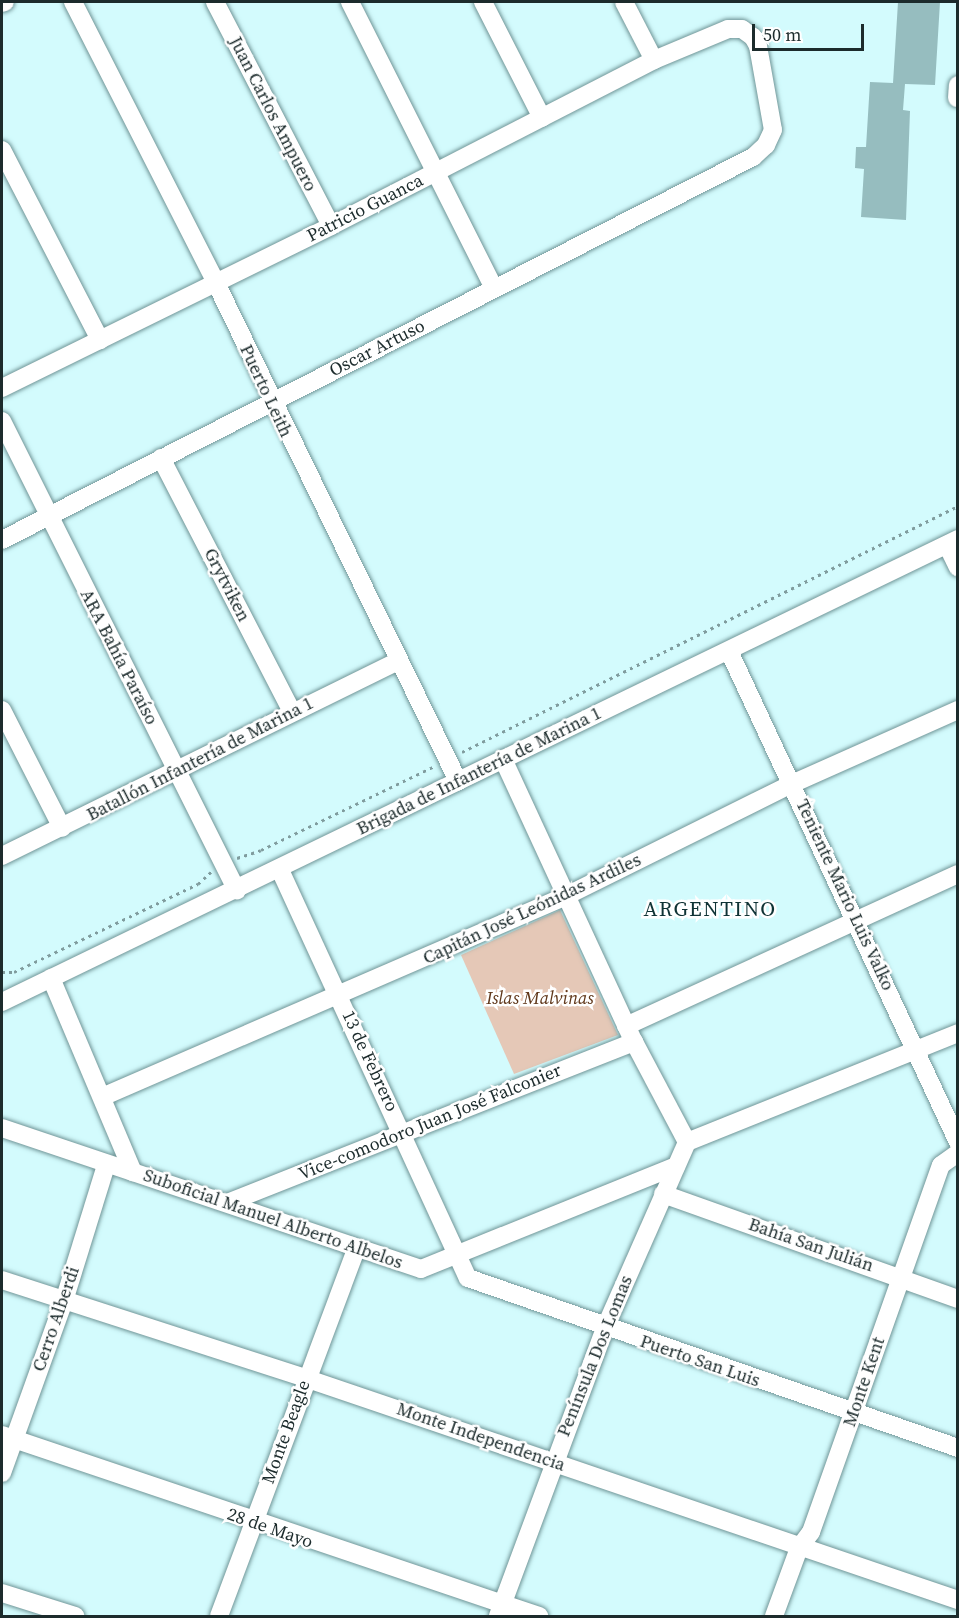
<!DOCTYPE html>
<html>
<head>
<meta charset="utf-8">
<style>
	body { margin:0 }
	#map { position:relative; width:959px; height:1618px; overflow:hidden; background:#d3fbfd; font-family:"Source Serif 4",serif }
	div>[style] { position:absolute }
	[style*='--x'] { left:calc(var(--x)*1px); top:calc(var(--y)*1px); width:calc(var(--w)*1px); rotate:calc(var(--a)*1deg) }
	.green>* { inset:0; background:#e5c8b7 }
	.building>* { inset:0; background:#96bdbf }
	.path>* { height:3px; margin-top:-1.5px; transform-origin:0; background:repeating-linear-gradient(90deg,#809c9e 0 3px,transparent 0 7.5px) }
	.roads { filter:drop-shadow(0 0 2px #709597) drop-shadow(0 0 2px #709597) }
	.minor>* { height:18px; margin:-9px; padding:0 9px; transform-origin:9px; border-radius:9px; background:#fff }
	span { translate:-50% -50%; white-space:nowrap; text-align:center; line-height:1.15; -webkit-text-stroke:5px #fff; paint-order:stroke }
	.street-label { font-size:18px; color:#1c2b2c }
	.park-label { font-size:18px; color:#60381b; font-style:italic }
	.quarter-label { font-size:21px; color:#0f3335; letter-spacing:1.5px }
	.frame { position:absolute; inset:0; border:3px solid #1c2b2c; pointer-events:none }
	.scale { position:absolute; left:752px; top:24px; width:112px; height:27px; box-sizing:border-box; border:3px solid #1c2b2c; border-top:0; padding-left:8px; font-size:18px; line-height:21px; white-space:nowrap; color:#1c2b2c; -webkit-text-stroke:4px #fff; paint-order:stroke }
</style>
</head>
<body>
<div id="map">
	<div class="green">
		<i style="clip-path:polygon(560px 910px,618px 1035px,514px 1074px,461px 955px)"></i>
	</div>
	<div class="building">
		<i style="clip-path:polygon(898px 2px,940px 2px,935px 85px,905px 84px,903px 110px,910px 111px,906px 220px,861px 217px,864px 169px,855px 168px,856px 147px,866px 147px,870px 82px,893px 83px)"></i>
	</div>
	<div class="path">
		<i style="--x:462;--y:752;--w:554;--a:-26.38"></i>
		<i style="--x:237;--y:858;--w:25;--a:-18"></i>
		<i style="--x:261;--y:850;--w:193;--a:-25.8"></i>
		<i style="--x:2;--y:972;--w:12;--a:0"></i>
		<i style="--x:14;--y:972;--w:204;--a:-25.6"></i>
		<i style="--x:198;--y:884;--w:18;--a:-43"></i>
	</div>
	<div class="roads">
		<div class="minor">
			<i style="--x:73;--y:2;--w:315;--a:63"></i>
			<i style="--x:216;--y:283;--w:554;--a:64.08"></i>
			<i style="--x:215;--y:2;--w:252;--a:62.6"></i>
			<i style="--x:350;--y:2;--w:320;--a:63.3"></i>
			<i style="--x:483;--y:2;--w:130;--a:63"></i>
			<i style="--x:624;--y:2;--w:65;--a:62.7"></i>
			<i style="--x:2;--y:3;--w:3;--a:-18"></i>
			<i style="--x:957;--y:98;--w:13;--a:-86"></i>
			<i style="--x:2;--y:150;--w:214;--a:62.7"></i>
			<i style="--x:2;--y:388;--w:367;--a:-26.2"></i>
			<i style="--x:331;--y:226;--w:363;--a:-27.2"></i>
			<i style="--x:654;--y:60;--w:80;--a:-22.7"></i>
			<i style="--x:728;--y:29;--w:14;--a:0"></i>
			<i style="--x:742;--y:29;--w:14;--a:36"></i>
			<i style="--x:753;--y:37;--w:10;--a:61"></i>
			<i style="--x:758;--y:46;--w:85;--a:79.9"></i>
			<i style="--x:773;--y:130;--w:17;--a:115"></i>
			<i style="--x:766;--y:145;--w:18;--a:137"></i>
			<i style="--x:753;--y:157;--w:843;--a:152.98"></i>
			<i style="--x:2;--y:421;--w:525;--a:63.43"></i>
			<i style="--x:161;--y:458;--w:286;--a:62.7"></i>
			<i style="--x:947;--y:545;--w:25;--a:64"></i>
			<i style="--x:729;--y:651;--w:542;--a:65"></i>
			<i style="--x:2;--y:710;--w:132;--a:63"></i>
			<i style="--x:503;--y:759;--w:312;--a:65.2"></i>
			<i style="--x:634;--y:1042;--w:113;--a:62.1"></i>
			<i style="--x:2;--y:856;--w:441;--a:-26.2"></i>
			<i style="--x:280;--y:870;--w:449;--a:65.3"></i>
			<i style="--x:468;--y:1278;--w:519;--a:19.13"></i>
			<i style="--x:51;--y:978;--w:211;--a:67.1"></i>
			<i style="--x:2;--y:1002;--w:1062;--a:-25.84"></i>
			<i style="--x:626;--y:1026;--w:365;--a:-24.6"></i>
			<i style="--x:102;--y:1097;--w:506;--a:-23.42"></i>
			<i style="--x:566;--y:896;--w:254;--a:-26.4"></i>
			<i style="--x:794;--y:783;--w:180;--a:-24"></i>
			<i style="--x:2;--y:1128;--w:442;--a:18.6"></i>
			<i style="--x:421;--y:1269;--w:275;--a:-22"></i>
			<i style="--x:687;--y:1142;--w:292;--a:-21.9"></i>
			<i style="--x:663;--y:1194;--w:313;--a:19.6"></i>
			<i style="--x:227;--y:1203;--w:438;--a:-21.6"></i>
			<i style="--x:2;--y:1280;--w:318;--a:17.9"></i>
			<i style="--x:305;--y:1378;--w:690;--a:18.78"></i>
			<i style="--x:2;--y:1435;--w:567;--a:18.63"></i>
			<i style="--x:2;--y:1473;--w:183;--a:-70.2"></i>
			<i style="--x:64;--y:1301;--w:142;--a:-72.8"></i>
			<i style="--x:2;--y:1593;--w:77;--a:17.5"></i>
			<i style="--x:219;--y:1616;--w:392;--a:-69.5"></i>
			<i style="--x:498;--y:1616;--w:307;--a:-69.6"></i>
			<i style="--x:605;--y:1328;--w:203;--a:-66.2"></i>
			<i style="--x:774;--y:1616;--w:72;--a:-69.8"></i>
			<i style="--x:799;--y:1548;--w:20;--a:-53"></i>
			<i style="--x:811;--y:1532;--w:389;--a:-70.5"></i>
			<i style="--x:941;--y:1165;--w:21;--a:-35"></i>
		</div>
	</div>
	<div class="street-label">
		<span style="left:273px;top:114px;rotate:63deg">Juan Carlos Ampuero</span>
		<span style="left:365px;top:208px;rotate:-27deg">Patricio Guanca</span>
		<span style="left:377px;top:348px;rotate:-27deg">Oscar Artuso</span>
		<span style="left:266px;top:391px;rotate:65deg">Puerto Leith</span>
		<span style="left:227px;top:585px;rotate:63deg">Grytviken</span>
		<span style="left:119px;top:657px;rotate:63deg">ARA Bahía Paraíso</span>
		<span style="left:200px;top:759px;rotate:-27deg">Batallón Infantería de Marina 1</span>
		<span style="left:479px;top:771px;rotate:-26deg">Brigada de Infantería de Marina 1</span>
		<span style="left:845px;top:895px;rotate:65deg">Teniente Mario Luis Valko</span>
		<span style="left:532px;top:909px;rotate:-25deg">Capitán José Leónidas Ardiles</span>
		<span style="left:370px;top:1061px;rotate:65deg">13 de Febrero</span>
		<span style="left:430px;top:1122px;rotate:-22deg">Vice-comodoro Juan José Falconier</span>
		<span style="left:273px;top:1219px;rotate:19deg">Suboficial Manuel Alberto Albelos</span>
		<span style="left:811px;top:1245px;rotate:19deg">Bahía San Julián</span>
		<span style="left:56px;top:1319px;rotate:-71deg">Cerro Alberdi</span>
		<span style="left:595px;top:1356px;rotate:-68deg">Península Dos Lomas</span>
		<span style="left:700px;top:1361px;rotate:19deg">Puerto San Luis</span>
		<span style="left:864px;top:1382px;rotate:-71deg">Monte Kent</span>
		<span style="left:286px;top:1432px;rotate:-70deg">Monte Beagle</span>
		<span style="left:481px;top:1437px;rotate:19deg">Monte Independencia</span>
		<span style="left:270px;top:1528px;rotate:19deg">28 de Mayo</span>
	</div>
	<div class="park-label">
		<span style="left:540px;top:998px">Islas Malvinas</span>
	</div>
	<div class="quarter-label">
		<span style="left:710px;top:909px">ARGENTINO</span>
	</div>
	<div class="frame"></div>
	<div class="scale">50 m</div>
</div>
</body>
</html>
